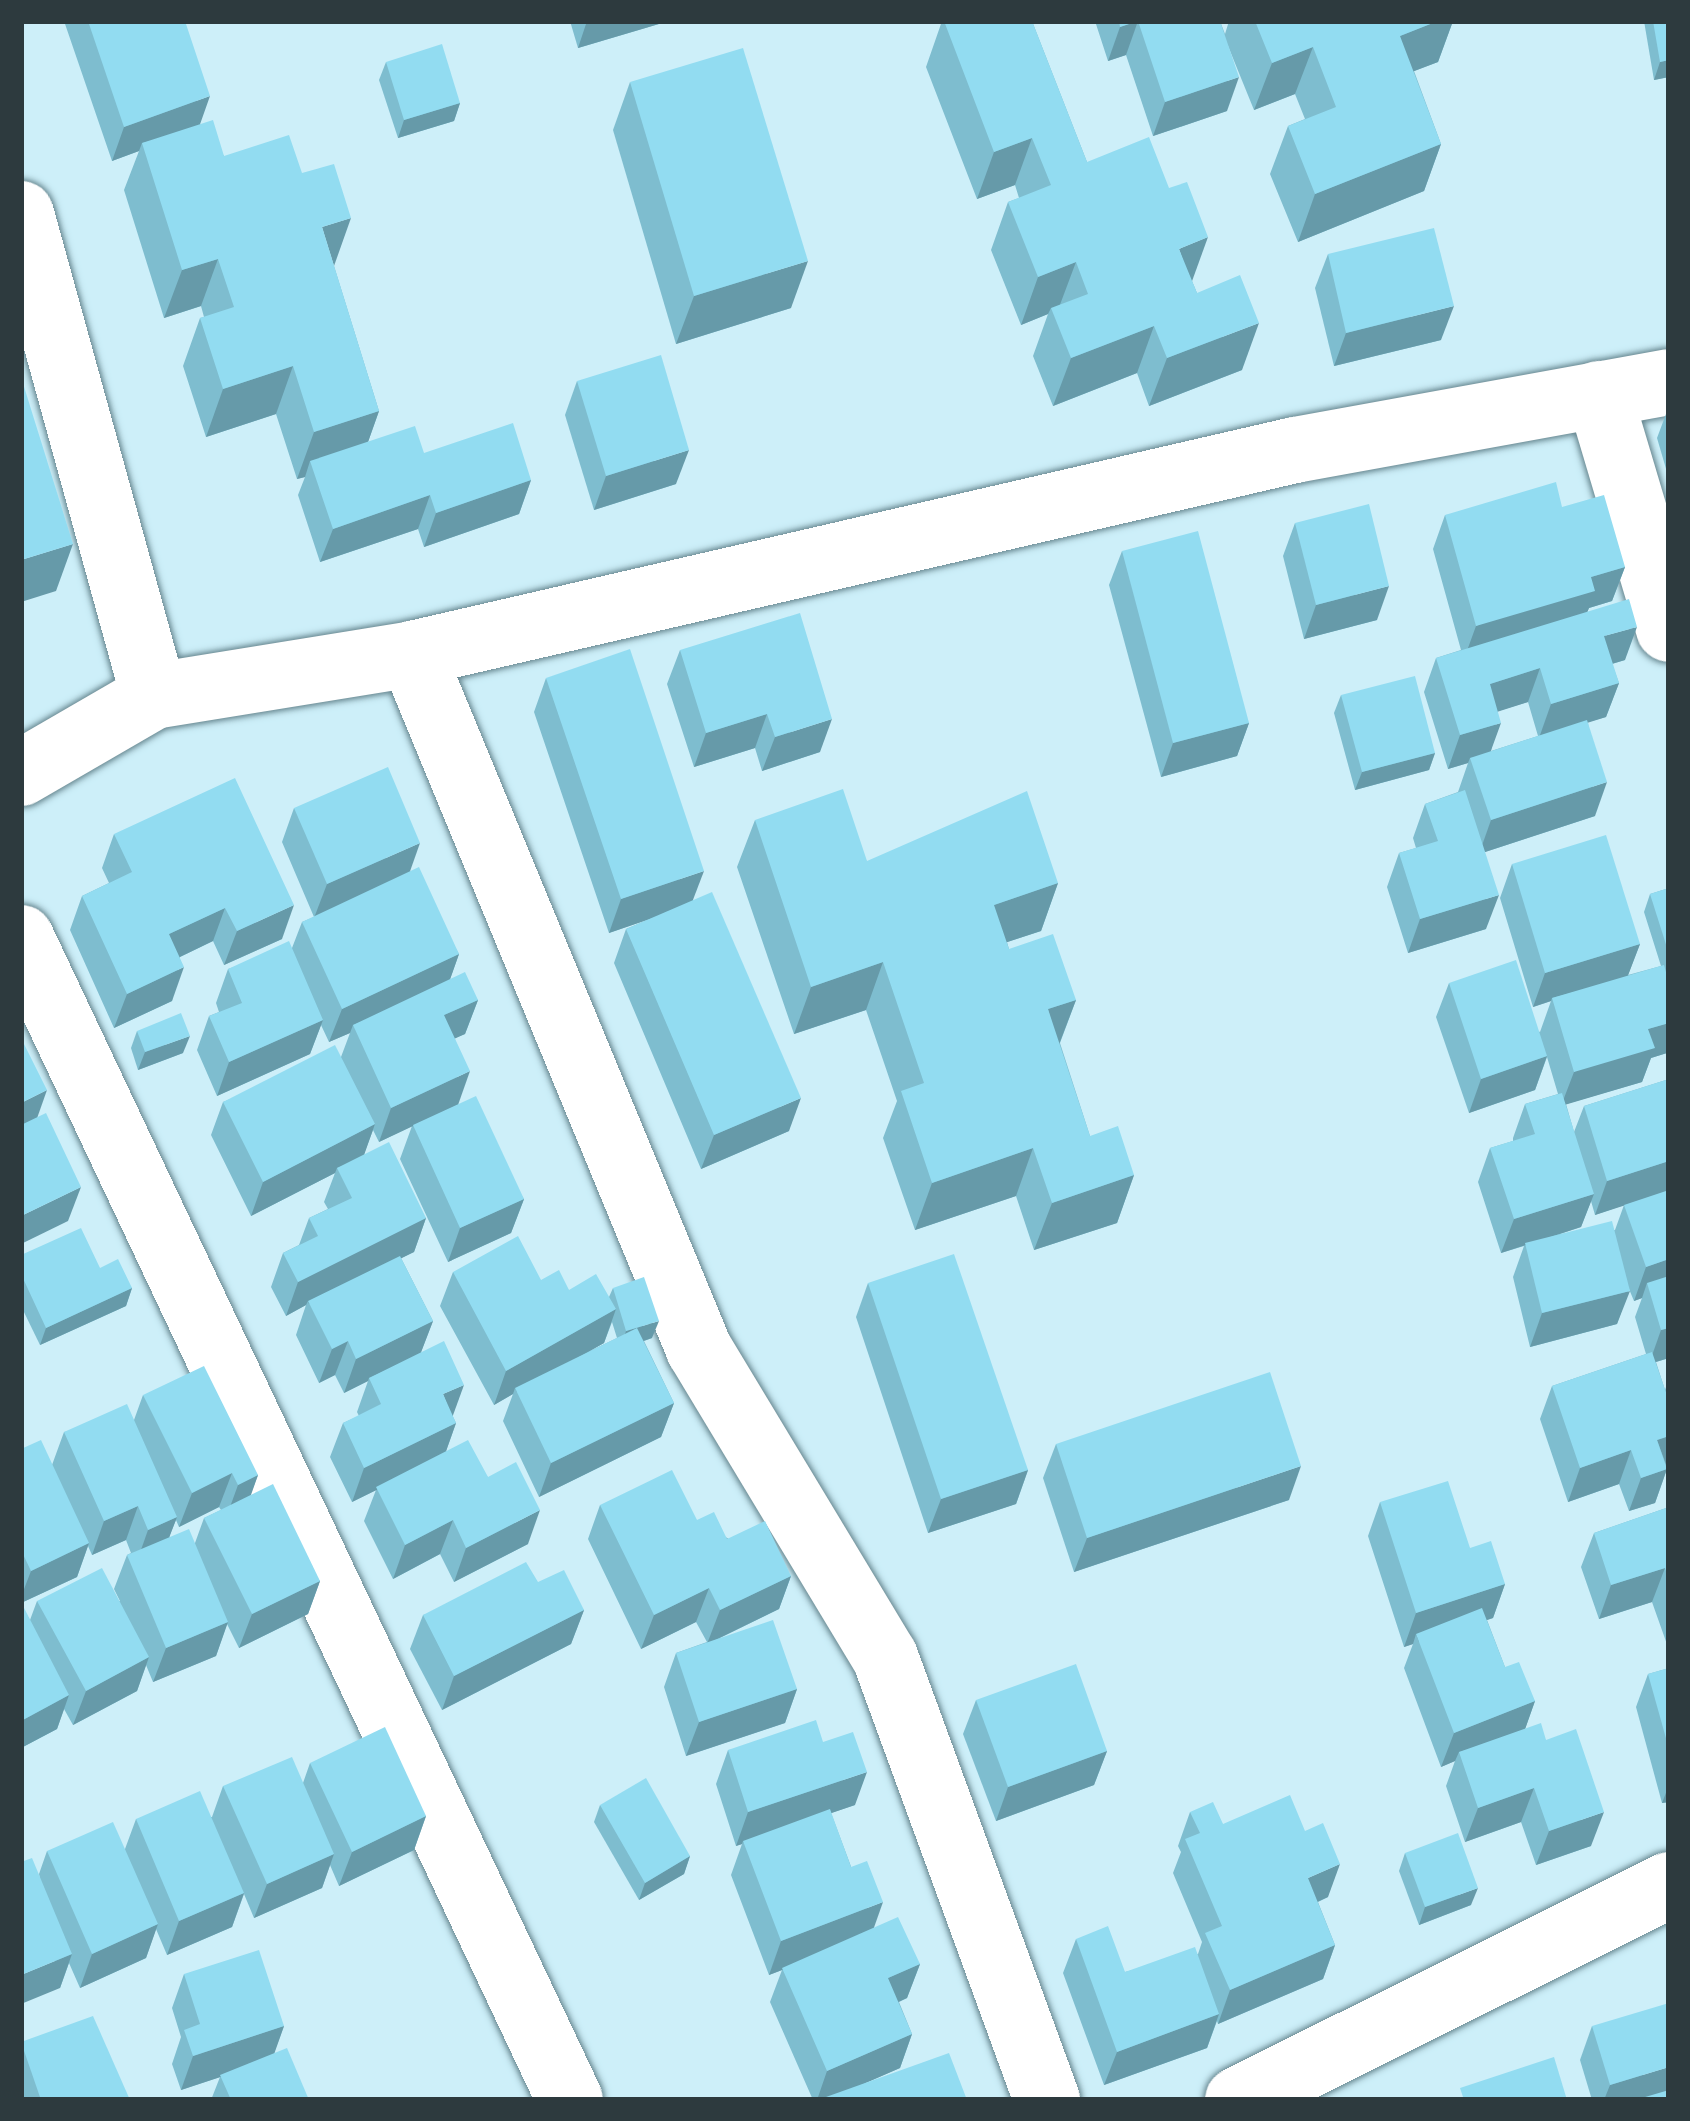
<!DOCTYPE html>
<html>
<head>
<meta charset="utf-8">
<style>
	body { margin:0 }
	#map { position:relative; width:1690px; height:2121px; overflow:hidden; background:#cdeff9; font-family:Bitter,serif }
	div>[style] { position:absolute }
	[style*='--x'] { left:calc(var(--x)*1px); top:calc(var(--y)*1px); width:calc(var(--w)*1px); rotate:calc(var(--a)*1deg) }
	.roads { filter:drop-shadow(0 0 3px #65858e) drop-shadow(0 0 3px #65858e) }
	.street>* { height:66px; margin:-33px; padding:0 33px; transform-origin:33px; border-radius:33px; background:#fff }
	.secondary>* { height:66px; margin:-33px; padding:0 33px; transform-origin:33px; border-radius:33px; background:#fff }
	.wall>* { inset:0; background:#7ebdcf }
	.shaded-wall>* { inset:0; background:#669aa9 }
	.building>* { inset:0; background:#92dcf1 }
	span { translate:-50% -50%; white-space:nowrap; text-align:center; line-height:1.15; -webkit-text-stroke:9px #fff; paint-order:stroke }
	.frame { position:absolute; inset:0; border:24px solid #2d3a3e; pointer-events:none }
</style>
</head>
<body>
<div id="map">
	<div class="roads">
		<div class="street">
			<i style="--x:1599;--y:394;--w:245;--a:73.4"></i>
			<i style="--x:412;--y:654;--w:752;--a:67.56"></i>
			<i style="--x:699;--y:1349;--w:360;--a:58.9"></i>
			<i style="--x:885;--y:1657;--w:472;--a:69.9"></i>
			<i style="--x:21;--y:773;--w:154;--a:-30.1"></i>
			<i style="--x:154;--y:696;--w:261;--a:-9.2"></i>
			<i style="--x:412;--y:654;--w:906;--a:-13.01"></i>
			<i style="--x:1295;--y:450;--w:380;--a:-10.3"></i>
			<i style="--x:21;--y:938;--w:1285;--a:64.71"></i>
			<i style="--x:1238;--y:2100;--w:482;--a:-26.5"></i>
		</div>
		<div class="secondary">
			<i style="--x:21;--y:214;--w:500;--a:74.57"></i>
		</div>
	</div>
	<div class="wall">
		<i style="clip-path:polygon(64px 21px,185px 21px,200px 124px,224px 156px,334px 266px,379px 411px,368px 442px,424px 453px,531px 480px,519px 514px,424px 547px,418px 529px,320px 562px,298px 495px,305px 477px,297px 479px,276px 414px,206px 437px,183px 366px,200px 318px,204px 317px,201px 306px,164px 318px,124px 190px,139px 151px,112px 161px)"></i>
		<i style="clip-path:polygon(570px 21px,669px 21px,578px 48px)"></i>
		<i style="clip-path:polygon(942px 21px,1032px 21px,1087px 162px,1192px 281px,1197px 293px,1242px 370px,1149px 406px,1137px 373px,1053px 406px,1033px 356px,1048px 314px,1021px 325px,991px 250px,1008px 202px,1019px 198px,1015px 185px,977px 199px,926px 67px)"></i>
		<i style="clip-path:polygon(1095px 21px,1220px 21px,1225px 34px,1229px 21px,1453px 21px,1438px 62px,1414px 71px,1441px 144px,1424px 191px,1298px 242px,1270px 174px,1288px 126px,1305px 119px,1295px 94px,1254px 110px,1228px 46px,1227px 111px,1153px 136px,1126px 55px,1108px 61px)"></i>
		<i style="clip-path:polygon(1644px 21px,1669px 21px,1669px 77px,1654px 80px)"></i>
		<i style="clip-path:polygon(386px 62px,460px 103px,454px 121px,398px 138px,379px 80px)"></i>
		<i style="clip-path:polygon(630px 82px,791px 308px,676px 344px,613px 130px)"></i>
		<i style="clip-path:polygon(1328px 254px,1441px 340px,1334px 366px,1315px 288px)"></i>
		<i style="clip-path:polygon(577px 381px,676px 484px,594px 510px,565px 415px)"></i>
		<i style="clip-path:polygon(1669px 406px,1669px 479px,1657px 438px)"></i>
		<i style="clip-path:polygon(evenodd,1562px 507px,1625px 567px,1612px 601px,1589px 608px,1587px 612px,1625px 660px,1612px 664px,1619px 683px,1606px 717px,1588px 722px,1595px 816px,1485px 852px,1486px 929px,1408px 953px,1387px 887px,1399px 853px,1416px 848px,1413px 838px,1425px 804px,1458px 792px,1468px 763px,1448px 769px,1424px 692px,1436px 658px,1461px 650px,1433px 549px,1445px 515px,1562px 507px,1528px 702px,1538px 736px,1491px 751px,1498px 711px,1528px 702px)"></i>
		<i style="clip-path:polygon(1295px 523px,1377px 620px,1304px 639px,1283px 556px)"></i>
		<i style="clip-path:polygon(1122px 551px,1249px 723px,1237px 756px,1161px 777px,1109px 585px)"></i>
		<i style="clip-path:polygon(680px 650px,820px 752px,762px 771px,755px 748px,694px 767px,667px 684px)"></i>
		<i style="clip-path:polygon(546px 678px,693px 900px,789px 1131px,701px 1169px,614px 963px,626px 929px,652px 918px,609px 933px,534px 712px)"></i>
		<i style="clip-path:polygon(1341px 695px,1435px 753px,1429px 770px,1355px 790px,1334px 713px)"></i>
		<i style="clip-path:polygon(294px 808px,410px 871px,459px 954px,450px 979px,478px 1000px,465px 1034px,455px 1038px,458px 1104px,524px 1199px,511px 1233px,448px 1262px,400px 1159px,412px 1126px,379px 1142px,373px 1130px,364px 1154px,426px 1218px,414px 1252px,401px 1258px,433px 1321px,421px 1352px,456px 1423px,446px 1451px,488px 1477px,528px 1544px,454px 1582px,440px 1554px,393px 1579px,364px 1521px,376px 1490px,352px 1502px,330px 1457px,343px 1423px,359px 1416px,357px 1412px,368px 1381px,344px 1393px,335px 1375px,319px 1383px,296px 1335px,306px 1305px,286px 1316px,271px 1287px,283px 1253px,299px 1245px,309px 1218px,328px 1209px,324px 1202px,335px 1173px,251px 1216px,211px 1135px,223px 1102px,341px 1057px,350px 1033px,329px 1042px,321px 1025px,310px 1054px,217px 1096px,197px 1050px,209px 1016px,219px 1012px,216px 1003px,228px 969px,292px 948px,302px 922px,314px 917px,282px 842px)"></i>
		<i style="clip-path:polygon(755px 820px,867px 861px,1058px 883px,1041px 931px,1007px 942px,1009px 949px,1076px 1000px,1060px 1043px,1090px 1136px,1134px 1175px,1117px 1223px,1034px 1250px,1016px 1196px,915px 1230px,883px 1138px,897px 1101px,866px 1010px,794px 1034px,737px 867px)"></i>
		<i style="clip-path:polygon(114px 834px,282px 939px,224px 965px,213px 941px,180px 957px,172px 1001px,114px 1028px,70px 930px,82px 896px,109px 883px,102px 868px)"></i>
		<i style="clip-path:polygon(evenodd,1512px 864px,1640px 944px,1628px 975px,1661px 966px,1644px 912px,1650px 894px,1669px 888px,1669px 973px,1666px 974px,1667px 1053px,1651px 1058px,1642px 1082px,1566px 1104px,1574px 1132px,1584px 1106px,1669px 1079px,1669px 1358px,1656px 1362px,1665px 1390px,1669px 1378px,1669px 1463px,1655px 1503px,1629px 1511px,1619px 1484px,1568px 1502px,1540px 1419px,1552px 1386px,1646px 1354px,1635px 1317px,1642px 1298px,1634px 1301px,1629px 1289px,1617px 1324px,1530px 1347px,1513px 1277px,1524px 1246px,1501px 1253px,1478px 1182px,1490px 1148px,1513px 1141px,1513px 1138px,1525px 1104px,1558px 1094px,1547px 1057px,1535px 1090px,1469px 1113px,1436px 1017px,1449px 983px,1540px 1032px,1551px 1001px,1533px 1007px,1500px 898px,1512px 864px,1591px 1201px,1595px 1215px,1624px 1205px,1615px 1230px,1560px 1234px,1581px 1227px,1591px 1201px)"></i>
		<i style="clip-path:polygon(137px 1031px,183px 1053px,138px 1070px,131px 1048px)"></i>
		<i style="clip-path:polygon(21px 1255px,100px 1268px,132px 1288px,126px 1306px,40px 1345px,21px 1306px)"></i>
		<i style="clip-path:polygon(evenodd,453px 1272px,541px 1280px,569px 1290px,609px 1297px,613px 1288px,652px 1338px,644px 1341px,674px 1403px,661px 1437px,539px 1497px,503px 1421px,513px 1394px,494px 1405px,440px 1306px,453px 1272px,612px 1322px,617px 1338px,588px 1352px,604px 1343px,612px 1322px)"></i>
		<i style="clip-path:polygon(868px 1283px,1028px 1470px,1016px 1504px,928px 1533px,856px 1317px)"></i>
		<i style="clip-path:polygon(evenodd,143px 1395px,258px 1475px,250px 1496px,320px 1581px,308px 1614px,239px 1648px,227px 1624px,216px 1656px,153px 1682px,146px 1665px,137px 1691px,73px 1725px,64px 1709px,57px 1729px,21px 1748px,21px 1605px,30px 1620px,37px 1601px,120px 1601px,114px 1589px,127px 1555px,131px 1553px,126px 1540px,92px 1555px,88px 1546px,77px 1577px,21px 1603px,21px 1449px,52px 1465px,64px 1432px,134px 1420px,143px 1395px,219px 1507px,221px 1510px,204px 1518px,195px 1543px,169px 1537px,176px 1520px,179px 1527px,219px 1507px)"></i>
		<i style="clip-path:polygon(1056px 1444px,1289px 1500px,1074px 1572px,1043px 1478px)"></i>
		<i style="clip-path:polygon(1380px 1502px,1470px 1548px,1505px 1584px,1493px 1618px,1487px 1620px,1505px 1667px,1535px 1701px,1525px 1729px,1546px 1740px,1591px 1846px,1536px 1865px,1521px 1822px,1465px 1842px,1446px 1786px,1455px 1761px,1441px 1767px,1404px 1668px,1413px 1644px,1404px 1647px,1368px 1536px)"></i>
		<i style="clip-path:polygon(600px 1505px,697px 1520px,791px 1576px,779px 1609px,720px 1638px,797px 1689px,785px 1723px,686px 1756px,664px 1687px,676px 1653px,707px 1642px,696px 1622px,641px 1649px,588px 1539px)"></i>
		<i style="clip-path:polygon(1669px 1507px,1669px 1650px,1652px 1602px,1599px 1619px,1581px 1567px,1594px 1533px)"></i>
		<i style="clip-path:polygon(538px 1582px,584px 1610px,571px 1644px,442px 1710px,410px 1649px,423px 1615px)"></i>
		<i style="clip-path:polygon(1669px 1668px,1669px 1802px,1662px 1803px,1636px 1707px,1648px 1674px)"></i>
		<i style="clip-path:polygon(976px 1700px,1107px 1751px,1094px 1785px,996px 1821px,963px 1734px)"></i>
		<i style="clip-path:polygon(823px 1742px,855px 1805px,831px 1813px,874px 1928px,920px 1964px,907px 1998px,899px 2002px,912px 2034px,900px 2068px,865px 2083px,967px 2100px,813px 2100px,770px 2002px,782px 1970px,769px 1975px,731px 1875px,742px 1844px,736px 1846px,716px 1784px,728px 1750px)"></i>
		<i style="clip-path:polygon(310px 1763px,426px 1816px,414px 1850px,339px 1886px,330px 1865px,322px 1888px,254px 1918px,244px 1894px,232px 1927px,167px 1955px,156px 1929px,146px 1958px,80px 1988px,69px 1963px,60px 1988px,39px 1874px,47px 1851px,125px 1849px,136px 1819px,212px 1817px,223px 1786px,303px 1783px)"></i>
		<i style="clip-path:polygon(600px 1805px,690px 1856px,684px 1874px,639px 1900px,594px 1822px)"></i>
		<i style="clip-path:polygon(1190px 1812px,1223px 1824px,1328px 1897px,1318px 1902px,1335px 1945px,1323px 1979px,1218px 2024px,1217px 2021px,1207px 2048px,1104px 2085px,1063px 1973px,1076px 1939px,1125px 1972px,1198px 1954px,1202px 1942px,1173px 1873px,1181px 1852px,1178px 1846px)"></i>
		<i style="clip-path:polygon(1405px 1853px,1471px 1905px,1419px 1925px,1399px 1871px)"></i>
		<i style="clip-path:polygon(184px 1974px,284px 2026px,274px 2053px,309px 2100px,211px 2100px,220px 2077px,181px 2090px,172px 2064px,181px 2037px,172px 2008px)"></i>
		<i style="clip-path:polygon(1592px 2026px,1669px 2100px,1592px 2100px,1580px 2060px)"></i>
		<i style="clip-path:polygon(21px 2042px,130px 2100px,21px 2100px)"></i>
	</div>
	<div class="shaded-wall">
		<i style="clip-path:polygon(587px 21px,669px 21px,578px 48px)"></i>
		<i style="clip-path:polygon(1138px 21px,1126px 55px,1108px 61px,1120px 27px)"></i>
		<i style="clip-path:polygon(1438px 21px,1453px 21px,1438px 62px,1383px 83px,1400px 36px)"></i>
		<i style="clip-path:polygon(1313px 47px,1295px 94px,1254px 110px,1272px 63px)"></i>
		<i style="clip-path:polygon(1669px 60px,1669px 77px,1654px 80px,1660px 62px)"></i>
		<i style="clip-path:polygon(1239px 77px,1227px 111px,1153px 136px,1165px 102px)"></i>
		<i style="clip-path:polygon(210px 96px,198px 130px,142px 143px,139px 151px,112px 161px,124px 127px)"></i>
		<i style="clip-path:polygon(460px 103px,454px 121px,398px 138px,404px 120px)"></i>
		<i style="clip-path:polygon(1032px 138px,1015px 185px,977px 199px,994px 152px)"></i>
		<i style="clip-path:polygon(1441px 144px,1424px 191px,1298px 242px,1315px 194px)"></i>
		<i style="clip-path:polygon(351px 218px,334px 266px,322px 227px)"></i>
		<i style="clip-path:polygon(1208px 237px,1191px 284px,1179px 249px)"></i>
		<i style="clip-path:polygon(218px 259px,201px 306px,164px 318px,182px 270px)"></i>
		<i style="clip-path:polygon(808px 261px,791px 308px,676px 344px,694px 296px)"></i>
		<i style="clip-path:polygon(1076px 262px,1058px 310px,1051px 308px,1048px 314px,1021px 325px,1038px 277px)"></i>
		<i style="clip-path:polygon(1454px 306px,1441px 340px,1334px 366px,1346px 333px)"></i>
		<i style="clip-path:polygon(1259px 323px,1242px 370px,1149px 406px,1167px 358px)"></i>
		<i style="clip-path:polygon(1154px 326px,1137px 373px,1053px 406px,1071px 358px)"></i>
		<i style="clip-path:polygon(293px 366px,276px 414px,206px 437px,223px 389px)"></i>
		<i style="clip-path:polygon(379px 411px,362px 459px,310px 461px,305px 477px,297px 479px,314px 432px)"></i>
		<i style="clip-path:polygon(689px 450px,676px 484px,594px 510px,606px 476px)"></i>
		<i style="clip-path:polygon(531px 480px,519px 514px,424px 547px,436px 513px)"></i>
		<i style="clip-path:polygon(430px 495px,418px 529px,320px 562px,333px 529px)"></i>
		<i style="clip-path:polygon(73px 544px,56px 591px,21px 602px,21px 560px)"></i>
		<i style="clip-path:polygon(1625px 567px,1612px 601px,1589px 608px,1582px 625px,1464px 659px,1476px 626px,1591px 577px)"></i>
		<i style="clip-path:polygon(1389px 586px,1377px 620px,1304px 639px,1316px 605px)"></i>
		<i style="clip-path:polygon(1637px 627px,1625px 660px,1591px 670px,1604px 636px)"></i>
		<i style="clip-path:polygon(1540px 668px,1528px 702px,1478px 718px,1490px 684px)"></i>
		<i style="clip-path:polygon(1619px 683px,1606px 717px,1539px 738px,1551px 704px)"></i>
		<i style="clip-path:polygon(767px 714px,755px 748px,694px 767px,706px 733px)"></i>
		<i style="clip-path:polygon(832px 719px,820px 752px,762px 771px,775px 737px)"></i>
		<i style="clip-path:polygon(1249px 723px,1237px 756px,1161px 777px,1173px 743px)"></i>
		<i style="clip-path:polygon(1501px 723px,1489px 756px,1470px 758px,1468px 763px,1448px 769px,1460px 735px)"></i>
		<i style="clip-path:polygon(1435px 753px,1429px 770px,1355px 790px,1362px 772px)"></i>
		<i style="clip-path:polygon(1607px 782px,1595px 816px,1479px 854px,1491px 820px)"></i>
		<i style="clip-path:polygon(420px 843px,408px 877px,314px 918px,327px 884px)"></i>
		<i style="clip-path:polygon(704px 871px,691px 905px,609px 933px,621px 899px)"></i>
		<i style="clip-path:polygon(1058px 883px,1041px 931px,977px 952px,994px 905px)"></i>
		<i style="clip-path:polygon(1499px 895px,1486px 929px,1408px 953px,1420px 919px)"></i>
		<i style="clip-path:polygon(294px 905px,282px 939px,224px 965px,237px 931px)"></i>
		<i style="clip-path:polygon(225px 908px,213px 941px,157px 968px,169px 934px)"></i>
		<i style="clip-path:polygon(1640px 944px,1627px 978px,1552px 998px,1551px 1001px,1533px 1007px,1545px 973px)"></i>
		<i style="clip-path:polygon(459px 954px,447px 988px,353px 1025px,350px 1033px,329px 1042px,342px 1009px)"></i>
		<i style="clip-path:polygon(883px 962px,866px 1010px,794px 1034px,811px 987px)"></i>
		<i style="clip-path:polygon(184px 967px,172px 1001px,114px 1028px,127px 994px)"></i>
		<i style="clip-path:polygon(478px 1000px,465px 1034px,432px 1049px,444px 1015px)"></i>
		<i style="clip-path:polygon(1076px 1000px,1058px 1047px,1048px 1009px)"></i>
		<i style="clip-path:polygon(323px 1020px,310px 1054px,217px 1096px,229px 1062px)"></i>
		<i style="clip-path:polygon(1669px 1023px,1667px 1053px,1651px 1058px,1642px 1082px,1561px 1106px,1574px 1072px,1648px 1029px)"></i>
		<i style="clip-path:polygon(190px 1036px,183px 1053px,138px 1070px,145px 1052px)"></i>
		<i style="clip-path:polygon(1547px 1056px,1535px 1090px,1469px 1113px,1481px 1079px)"></i>
		<i style="clip-path:polygon(470px 1071px,458px 1105px,379px 1142px,391px 1108px)"></i>
		<i style="clip-path:polygon(47px 1090px,35px 1124px,21px 1130px,21px 1103px)"></i>
		<i style="clip-path:polygon(801px 1098px,789px 1131px,701px 1169px,714px 1135px)"></i>
		<i style="clip-path:polygon(375px 1124px,363px 1158px,337px 1168px,335px 1173px,251px 1216px,263px 1182px)"></i>
		<i style="clip-path:polygon(1033px 1148px,1016px 1196px,915px 1230px,932px 1183px)"></i>
		<i style="clip-path:polygon(1669px 1161px,1669px 1191px,1595px 1215px,1607px 1181px)"></i>
		<i style="clip-path:polygon(1134px 1175px,1117px 1223px,1034px 1250px,1052px 1203px)"></i>
		<i style="clip-path:polygon(81px 1187px,68px 1221px,21px 1244px,21px 1216px)"></i>
		<i style="clip-path:polygon(1594px 1194px,1581px 1227px,1501px 1253px,1514px 1219px)"></i>
		<i style="clip-path:polygon(524px 1199px,511px 1233px,448px 1262px,460px 1228px)"></i>
		<i style="clip-path:polygon(426px 1218px,414px 1252px,309px 1304px,308px 1301px,306px 1305px,286px 1316px,298px 1282px)"></i>
		<i style="clip-path:polygon(1669px 1259px,1669px 1288px,1647px 1283px,1642px 1298px,1634px 1301px,1646px 1267px)"></i>
		<i style="clip-path:polygon(132px 1288px,126px 1306px,40px 1345px,46px 1328px)"></i>
		<i style="clip-path:polygon(1630px 1291px,1617px 1324px,1530px 1347px,1542px 1313px)"></i>
		<i style="clip-path:polygon(616px 1309px,604px 1343px,517px 1392px,515px 1388px,513px 1394px,494px 1405px,506px 1371px)"></i>
		<i style="clip-path:polygon(433px 1321px,420px 1355px,369px 1378px,368px 1381px,344px 1393px,356px 1359px)"></i>
		<i style="clip-path:polygon(659px 1321px,652px 1338px,620px 1349px,626px 1331px)"></i>
		<i style="clip-path:polygon(1669px 1328px,1669px 1358px,1649px 1364px,1661px 1330px)"></i>
		<i style="clip-path:polygon(348px 1341px,335px 1375px,319px 1383px,332px 1349px)"></i>
		<i style="clip-path:polygon(464px 1385px,452px 1418px,443px 1394px)"></i>
		<i style="clip-path:polygon(674px 1403px,661px 1437px,539px 1497px,551px 1463px)"></i>
		<i style="clip-path:polygon(456px 1423px,444px 1457px,352px 1502px,364px 1468px)"></i>
		<i style="clip-path:polygon(1669px 1436px,1669px 1463px,1667px 1467px,1657px 1440px)"></i>
		<i style="clip-path:polygon(1631px 1450px,1619px 1484px,1568px 1502px,1580px 1468px)"></i>
		<i style="clip-path:polygon(1301px 1466px,1289px 1500px,1074px 1572px,1087px 1538px)"></i>
		<i style="clip-path:polygon(1667px 1469px,1655px 1503px,1629px 1511px,1641px 1478px)"></i>
		<i style="clip-path:polygon(1028px 1470px,1016px 1504px,928px 1533px,941px 1499px)"></i>
		<i style="clip-path:polygon(232px 1473px,219px 1507px,179px 1527px,192px 1493px)"></i>
		<i style="clip-path:polygon(258px 1475px,246px 1509px,226px 1518px,238px 1485px)"></i>
		<i style="clip-path:polygon(138px 1506px,126px 1540px,92px 1555px,104px 1521px)"></i>
		<i style="clip-path:polygon(540px 1510px,528px 1544px,454px 1582px,466px 1548px)"></i>
		<i style="clip-path:polygon(177px 1517px,164px 1551px,136px 1564px,148px 1530px)"></i>
		<i style="clip-path:polygon(453px 1520px,440px 1554px,393px 1579px,405px 1545px)"></i>
		<i style="clip-path:polygon(89px 1543px,77px 1577px,21px 1603px,21px 1597px,31px 1571px)"></i>
		<i style="clip-path:polygon(1665px 1568px,1652px 1602px,1599px 1619px,1611px 1585px)"></i>
		<i style="clip-path:polygon(791px 1576px,779px 1609px,707px 1644px,720px 1610px)"></i>
		<i style="clip-path:polygon(320px 1581px,308px 1614px,239px 1648px,252px 1614px)"></i>
		<i style="clip-path:polygon(1505px 1584px,1493px 1618px,1419px 1642px,1416px 1634px,1413px 1644px,1404px 1647px,1416px 1613px)"></i>
		<i style="clip-path:polygon(709px 1588px,696px 1622px,641px 1649px,654px 1615px)"></i>
		<i style="clip-path:polygon(584px 1610px,571px 1644px,442px 1710px,454px 1676px)"></i>
		<i style="clip-path:polygon(228px 1622px,216px 1656px,153px 1682px,166px 1648px)"></i>
		<i style="clip-path:polygon(149px 1657px,137px 1691px,73px 1725px,86px 1691px)"></i>
		<i style="clip-path:polygon(797px 1689px,785px 1723px,686px 1756px,699px 1722px)"></i>
		<i style="clip-path:polygon(69px 1695px,57px 1729px,21px 1748px,21px 1721px)"></i>
		<i style="clip-path:polygon(1535px 1701px,1523px 1735px,1459px 1752px,1455px 1761px,1441px 1767px,1454px 1733px)"></i>
		<i style="clip-path:polygon(1107px 1751px,1094px 1785px,996px 1821px,1008px 1787px)"></i>
		<i style="clip-path:polygon(867px 1772px,855px 1805px,744px 1843px,743px 1841px,742px 1844px,736px 1846px,748px 1812px)"></i>
		<i style="clip-path:polygon(1669px 1785px,1669px 1802px,1662px 1803px)"></i>
		<i style="clip-path:polygon(1534px 1788px,1521px 1822px,1465px 1842px,1478px 1808px)"></i>
		<i style="clip-path:polygon(1604px 1812px,1591px 1846px,1536px 1865px,1549px 1831px)"></i>
		<i style="clip-path:polygon(426px 1816px,414px 1850px,339px 1886px,352px 1852px)"></i>
		<i style="clip-path:polygon(334px 1854px,322px 1888px,254px 1918px,267px 1884px)"></i>
		<i style="clip-path:polygon(690px 1856px,684px 1874px,639px 1900px,645px 1883px)"></i>
		<i style="clip-path:polygon(1340px 1864px,1328px 1897px,1295px 1912px,1308px 1878px)"></i>
		<i style="clip-path:polygon(1478px 1888px,1471px 1905px,1419px 1925px,1425px 1907px)"></i>
		<i style="clip-path:polygon(244px 1893px,232px 1927px,167px 1955px,179px 1921px)"></i>
		<i style="clip-path:polygon(883px 1902px,871px 1936px,769px 1975px,781px 1941px)"></i>
		<i style="clip-path:polygon(158px 1924px,146px 1958px,80px 1988px,92px 1954px)"></i>
		<i style="clip-path:polygon(1335px 1945px,1323px 1979px,1218px 2024px,1230px 1990px)"></i>
		<i style="clip-path:polygon(72px 1954px,60px 1988px,21px 2004px,21px 1975px)"></i>
		<i style="clip-path:polygon(920px 1964px,907px 1998px,876px 2012px,888px 1978px)"></i>
		<i style="clip-path:polygon(1219px 2014px,1207px 2048px,1104px 2085px,1117px 2052px)"></i>
		<i style="clip-path:polygon(284px 2026px,272px 2060px,181px 2090px,193px 2056px)"></i>
		<i style="clip-path:polygon(912px 2034px,900px 2068px,827px 2100px,826px 2097px,825px 2100px,817px 2100px,827px 2071px)"></i>
		<i style="clip-path:polygon(1669px 2067px,1669px 2098px,1661px 2100px,1604px 2100px,1610px 2085px)"></i>
	</div>
	<div class="building">
		<i style="clip-path:polygon(88px 21px,185px 21px,210px 96px,124px 127px)"></i>
		<i style="clip-path:polygon(944px 21px,1032px 21px,1087px 162px,1149px 137px,1169px 188px,1187px 182px,1208px 237px,1179px 249px,1197px 293px,1240px 275px,1259px 323px,1167px 358px,1154px 326px,1071px 358px,1051px 308px,1088px 294px,1076px 262px,1038px 277px,1008px 202px,1051px 185px,1032px 138px,994px 152px)"></i>
		<i style="clip-path:polygon(1119px 21px,1138px 21px,1120px 27px)"></i>
		<i style="clip-path:polygon(1138px 21px,1220px 21px,1239px 77px,1165px 102px)"></i>
		<i style="clip-path:polygon(1255px 21px,1438px 21px,1400px 36px,1441px 144px,1315px 194px,1288px 126px,1336px 107px,1313px 47px,1272px 63px)"></i>
		<i style="clip-path:polygon(1653px 21px,1669px 21px,1669px 60px,1660px 62px)"></i>
		<i style="clip-path:polygon(442px 44px,460px 103px,404px 120px,386px 62px)"></i>
		<i style="clip-path:polygon(743px 48px,808px 261px,694px 296px,630px 82px)"></i>
		<i style="clip-path:polygon(213px 120px,224px 156px,289px 135px,302px 173px,334px 164px,351px 218px,322px 227px,379px 411px,314px 432px,293px 366px,223px 389px,200px 318px,234px 307px,218px 259px,182px 270px,142px 143px)"></i>
		<i style="clip-path:polygon(1434px 228px,1454px 306px,1346px 333px,1328px 254px)"></i>
		<i style="clip-path:polygon(661px 355px,689px 450px,606px 476px,577px 381px)"></i>
		<i style="clip-path:polygon(21px 377px,73px 544px,21px 560px)"></i>
		<i style="clip-path:polygon(513px 423px,531px 480px,436px 513px,430px 495px,333px 529px,310px 461px,415px 426px,424px 453px)"></i>
		<i style="clip-path:polygon(1556px 482px,1562px 507px,1604px 495px,1625px 567px,1591px 577px,1595px 591px,1476px 626px,1445px 515px)"></i>
		<i style="clip-path:polygon(1369px 504px,1389px 586px,1316px 605px,1295px 523px)"></i>
		<i style="clip-path:polygon(1198px 531px,1249px 723px,1173px 743px,1122px 551px)"></i>
		<i style="clip-path:polygon(1629px 599px,1637px 627px,1604px 636px,1619px 683px,1551px 704px,1540px 668px,1490px 684px,1501px 723px,1460px 735px,1436px 658px)"></i>
		<i style="clip-path:polygon(800px 613px,832px 719px,775px 737px,767px 714px,706px 733px,680px 650px)"></i>
		<i style="clip-path:polygon(630px 649px,704px 871px,621px 899px,546px 678px)"></i>
		<i style="clip-path:polygon(1415px 676px,1435px 753px,1362px 772px,1341px 695px)"></i>
		<i style="clip-path:polygon(1587px 720px,1607px 782px,1491px 820px,1470px 758px)"></i>
		<i style="clip-path:polygon(388px 767px,420px 843px,327px 884px,294px 808px)"></i>
		<i style="clip-path:polygon(235px 778px,294px 905px,237px 931px,225px 908px,169px 934px,184px 967px,127px 994px,82px 896px,132px 872px,114px 834px)"></i>
		<i style="clip-path:polygon(843px 789px,867px 861px,1027px 791px,1058px 883px,994px 905px,1009px 949px,1053px 934px,1076px 1000px,1048px 1009px,1090px 1136px,1118px 1126px,1134px 1175px,1052px 1203px,1033px 1148px,932px 1183px,901px 1091px,924px 1083px,883px 962px,811px 987px,755px 820px)"></i>
		<i style="clip-path:polygon(1465px 790px,1499px 895px,1420px 919px,1399px 853px,1438px 841px,1425px 804px)"></i>
		<i style="clip-path:polygon(1606px 835px,1640px 944px,1545px 973px,1512px 864px)"></i>
		<i style="clip-path:polygon(419px 867px,459px 954px,342px 1009px,302px 922px)"></i>
		<i style="clip-path:polygon(1669px 888px,1669px 954px,1650px 894px)"></i>
		<i style="clip-path:polygon(712px 892px,801px 1098px,714px 1135px,626px 929px)"></i>
		<i style="clip-path:polygon(289px 941px,323px 1020px,229px 1062px,209px 1016px,242px 1003px,228px 969px)"></i>
		<i style="clip-path:polygon(1516px 960px,1547px 1056px,1481px 1079px,1449px 983px)"></i>
		<i style="clip-path:polygon(1664px 965px,1669px 983px,1669px 1023px,1648px 1029px,1655px 1048px,1574px 1072px,1552px 998px)"></i>
		<i style="clip-path:polygon(465px 972px,478px 1000px,444px 1015px,470px 1071px,391px 1108px,353px 1025px)"></i>
		<i style="clip-path:polygon(181px 1013px,190px 1036px,145px 1052px,137px 1031px)"></i>
		<i style="clip-path:polygon(21px 1038px,47px 1090px,21px 1103px)"></i>
		<i style="clip-path:polygon(335px 1045px,375px 1124px,263px 1182px,223px 1102px)"></i>
		<i style="clip-path:polygon(1669px 1079px,1669px 1161px,1607px 1181px,1584px 1106px)"></i>
		<i style="clip-path:polygon(1562px 1093px,1594px 1194px,1514px 1219px,1490px 1148px,1535px 1134px,1525px 1104px)"></i>
		<i style="clip-path:polygon(476px 1096px,524px 1199px,460px 1228px,413px 1125px)"></i>
		<i style="clip-path:polygon(46px 1113px,81px 1187px,21px 1216px,21px 1125px)"></i>
		<i style="clip-path:polygon(389px 1142px,426px 1218px,298px 1282px,283px 1253px,318px 1236px,309px 1218px,352px 1198px,337px 1168px)"></i>
		<i style="clip-path:polygon(1669px 1190px,1669px 1259px,1646px 1267px,1624px 1205px)"></i>
		<i style="clip-path:polygon(1612px 1221px,1630px 1291px,1542px 1313px,1525px 1243px)"></i>
		<i style="clip-path:polygon(81px 1228px,100px 1268px,118px 1259px,132px 1288px,46px 1328px,21px 1274px,21px 1255px)"></i>
		<i style="clip-path:polygon(518px 1236px,541px 1280px,559px 1270px,569px 1290px,596px 1274px,616px 1309px,506px 1371px,453px 1272px)"></i>
		<i style="clip-path:polygon(954px 1254px,1028px 1470px,941px 1499px,868px 1283px)"></i>
		<i style="clip-path:polygon(400px 1256px,433px 1321px,356px 1359px,348px 1341px,332px 1349px,308px 1301px)"></i>
		<i style="clip-path:polygon(1669px 1276px,1669px 1328px,1661px 1330px,1647px 1283px)"></i>
		<i style="clip-path:polygon(644px 1277px,659px 1321px,626px 1331px,613px 1288px)"></i>
		<i style="clip-path:polygon(637px 1328px,674px 1403px,551px 1463px,515px 1388px)"></i>
		<i style="clip-path:polygon(444px 1341px,464px 1385px,443px 1394px,456px 1423px,364px 1468px,343px 1423px,381px 1404px,369px 1378px)"></i>
		<i style="clip-path:polygon(1652px 1352px,1669px 1401px,1669px 1436px,1657px 1440px,1667px 1469px,1641px 1478px,1631px 1450px,1580px 1468px,1552px 1386px)"></i>
		<i style="clip-path:polygon(204px 1366px,258px 1475px,238px 1485px,232px 1473px,192px 1493px,143px 1395px)"></i>
		<i style="clip-path:polygon(1270px 1372px,1301px 1466px,1087px 1538px,1056px 1444px)"></i>
		<i style="clip-path:polygon(127px 1404px,177px 1517px,148px 1530px,138px 1506px,104px 1521px,64px 1432px)"></i>
		<i style="clip-path:polygon(41px 1440px,89px 1543px,31px 1571px,21px 1550px,21px 1449px)"></i>
		<i style="clip-path:polygon(468px 1440px,488px 1477px,516px 1462px,540px 1510px,466px 1548px,453px 1520px,405px 1545px,376px 1487px)"></i>
		<i style="clip-path:polygon(672px 1470px,697px 1520px,714px 1512px,727px 1539px,765px 1521px,791px 1576px,720px 1610px,709px 1588px,654px 1615px,600px 1505px)"></i>
		<i style="clip-path:polygon(1448px 1481px,1470px 1548px,1491px 1541px,1505px 1584px,1416px 1613px,1380px 1502px)"></i>
		<i style="clip-path:polygon(273px 1484px,320px 1581px,252px 1614px,204px 1518px)"></i>
		<i style="clip-path:polygon(1669px 1507px,1669px 1580px,1665px 1568px,1611px 1585px,1594px 1533px)"></i>
		<i style="clip-path:polygon(189px 1529px,228px 1622px,166px 1648px,127px 1555px)"></i>
		<i style="clip-path:polygon(526px 1562px,538px 1582px,564px 1570px,584px 1610px,454px 1676px,423px 1615px)"></i>
		<i style="clip-path:polygon(102px 1568px,149px 1657px,86px 1691px,37px 1601px)"></i>
		<i style="clip-path:polygon(22px 1604px,69px 1695px,21px 1721px,21px 1605px)"></i>
		<i style="clip-path:polygon(1482px 1608px,1505px 1667px,1519px 1662px,1535px 1701px,1454px 1733px,1416px 1634px)"></i>
		<i style="clip-path:polygon(773px 1620px,797px 1689px,699px 1722px,676px 1653px)"></i>
		<i style="clip-path:polygon(1076px 1664px,1107px 1751px,1008px 1787px,976px 1700px)"></i>
		<i style="clip-path:polygon(1669px 1668px,1669px 1749px,1648px 1674px)"></i>
		<i style="clip-path:polygon(816px 1720px,823px 1742px,853px 1732px,867px 1772px,748px 1812px,728px 1750px)"></i>
		<i style="clip-path:polygon(1541px 1723px,1546px 1740px,1576px 1729px,1604px 1812px,1549px 1831px,1534px 1788px,1478px 1808px,1459px 1752px)"></i>
		<i style="clip-path:polygon(385px 1727px,426px 1816px,352px 1852px,310px 1763px)"></i>
		<i style="clip-path:polygon(292px 1757px,334px 1854px,267px 1884px,223px 1786px)"></i>
		<i style="clip-path:polygon(646px 1778px,690px 1856px,645px 1883px,600px 1805px)"></i>
		<i style="clip-path:polygon(200px 1791px,244px 1893px,179px 1921px,136px 1819px)"></i>
		<i style="clip-path:polygon(1290px 1795px,1305px 1831px,1323px 1823px,1340px 1864px,1308px 1878px,1335px 1945px,1230px 1990px,1205px 1933px,1222px 1926px,1185px 1839px,1200px 1833px,1190px 1812px,1213px 1802px,1223px 1824px)"></i>
		<i style="clip-path:polygon(830px 1809px,851px 1867px,867px 1861px,883px 1902px,781px 1941px,743px 1841px)"></i>
		<i style="clip-path:polygon(113px 1822px,158px 1924px,92px 1954px,47px 1851px)"></i>
		<i style="clip-path:polygon(1458px 1833px,1478px 1888px,1425px 1907px,1405px 1853px)"></i>
		<i style="clip-path:polygon(32px 1858px,72px 1954px,21px 1975px,21px 1862px)"></i>
		<i style="clip-path:polygon(898px 1917px,920px 1964px,888px 1978px,912px 2034px,827px 2071px,782px 1968px)"></i>
		<i style="clip-path:polygon(1108px 1926px,1125px 1972px,1195px 1947px,1219px 2014px,1117px 2052px,1076px 1939px)"></i>
		<i style="clip-path:polygon(259px 1950px,284px 2026px,193px 2056px,184px 2030px,200px 2024px,184px 1974px)"></i>
		<i style="clip-path:polygon(1669px 2003px,1669px 2067px,1610px 2085px,1592px 2026px)"></i>
		<i style="clip-path:polygon(93px 2016px,130px 2100px,41px 2100px,21px 2042px)"></i>
		<i style="clip-path:polygon(287px 2048px,309px 2100px,231px 2100px,220px 2075px)"></i>
		<i style="clip-path:polygon(949px 2053px,967px 2100px,827px 2100px,826px 2097px)"></i>
		<i style="clip-path:polygon(1554px 2057px,1567px 2100px,1464px 2100px,1460px 2088px)"></i>
		<i style="clip-path:polygon(1669px 2090px,1669px 2100px,1635px 2100px)"></i>
	</div>
	<div class="frame"></div>
</div>
</body>
</html>
